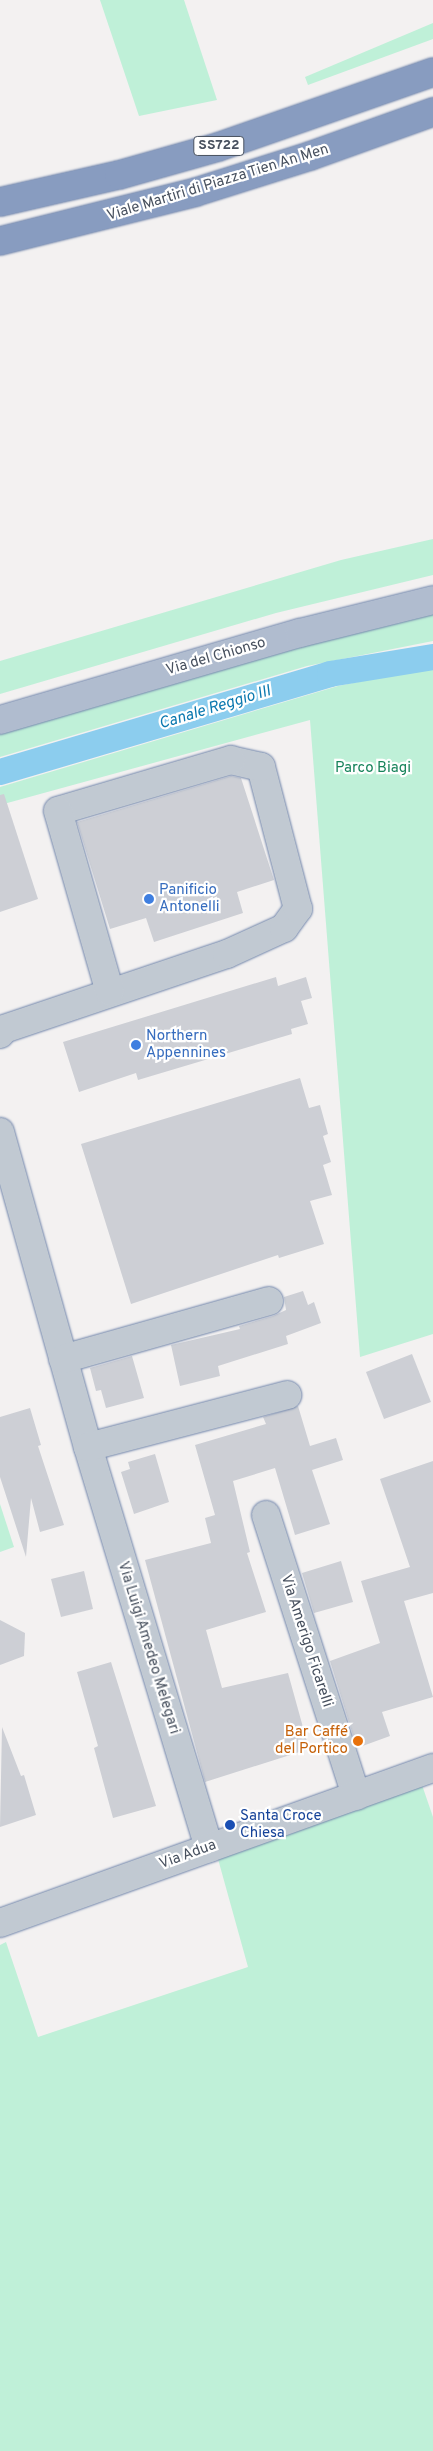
<!DOCTYPE html>
<html>
<head>
<meta charset="utf-8">
<style>
	body { margin:0 }
	#map { position:relative; width:433px; height:2451px; overflow:hidden; background:#f3f1f1; font-family:Overpass,sans-serif }
	div>[style] { position:absolute }
	[style*='--x'] { left:calc(var(--x)*1px); top:calc(var(--y)*1px); width:calc(var(--w)*1px); rotate:calc(var(--a)*1deg) }
	.green>* { inset:0; background:#bff0d8 }
	.canal>* { height:26px; margin:-13px; padding:0 13px; transform-origin:13px; border-radius:13px; background:#8ccdee }
	.building>* { inset:0; background:#cdcfd5 }
	.roads { filter:drop-shadow(0 0 1px #7387ac) drop-shadow(0 0 1px #7387ac) }
	.minor>* { height:28px; margin:-14px; padding:0 14px; transform-origin:14px; border-radius:14px; background:#c1c9d2 }
	.major>* { height:28px; margin:-14px; padding:0 14px; transform-origin:14px; border-radius:14px; background:#b0bccf }
	.highway>* { height:28px; margin:-14px; padding:0 14px; transform-origin:14px; border-radius:14px; background:#889cc0 }
	.dots>* { width:14px; height:14px; translate:-50% -50%; box-sizing:border-box; border:2px solid #fff; border-radius:50% }
	span { translate:-50% -50%; white-space:nowrap; text-align:center; line-height:1.15; -webkit-text-stroke:4.5px #fff; paint-order:stroke }
	.shield-label span { padding:1px 4px; background:#fff; border:1px solid; border-radius:4px; -webkit-text-stroke-width:0 }
	.shield-label { font-size:14px; color:#48515f; font-weight:700 }
	.street-label { font-size:15px; color:#48515f }
	.park-label { font-size:15px; color:#16835a }
	.shop-label { font-size:15px; color:#366cbe }
	.left { translate:0 -50%; text-align:left }
	.food-label { font-size:15px; color:#c56008 }
	.right { translate:-100% -50%; text-align:right }
	.transit-label { font-size:15px; color:#164399 }
	.water-label { font-size:16px; color:#0a78af; font-style:italic }
</style>
</head>
<body>
<div id="map">
	<div class="green">
		<i style="clip-path:polygon(100px 0,184px 0,217px 100px,139px 116px)"></i>
		<i style="clip-path:polygon(433px 23px,433px 39px,308px 85px,305px 77px)"></i>
		<i style="clip-path:polygon(433px 539px,433px 575px,276px 613px,0 694px,0 661px,341px 560px)"></i>
		<i style="clip-path:polygon(433px 610px,433px 641px,307px 666px,0 757px,0 732px)"></i>
		<i style="clip-path:polygon(433px 667px,433px 1334px,360px 1357px,310px 720px,0 805px,0 787px,338px 686px)"></i>
		<i style="clip-path:polygon(0 1504px,14px 1547px,0 1552px)"></i>
		<i style="clip-path:polygon(422px 1785px,433px 1817px,433px 2451px,0 2451px,0 1945px,6px 1942px,38px 2037px,248px 1967px,218px 1859px)"></i>
	</div>
	<div class="canal">
		<i style="--x:0;--y:772;--w:344;--a:-16.5"></i>
		<i style="--x:330;--y:674;--w:104;--a:-9.4"></i>
	</div>
	<div class="building">
		<i style="clip-path:polygon(231px 776px,241px 778px,274px 880px,237px 892px,243px 913px,154px 942px,146px 918px,110px 929px,77px 822px)"></i>
		<i style="clip-path:polygon(4px 794px,38px 899px,0 912px,0 795px)"></i>
		<i style="clip-path:polygon(276px 977px,278px 986px,306px 977px,312px 998px,301px 1001px,308px 1024px,291px 1029px,292px 1034px,138px 1080px,136px 1073px,79px 1092px,63px 1042px)"></i>
		<i style="clip-path:polygon(300px 1078px,309px 1108px,320px 1105px,328px 1134px,323px 1136px,331px 1162px,323px 1165px,332px 1195px,310px 1201px,324px 1244px,279px 1258px,278px 1255px,131px 1304px,81px 1144px)"></i>
		<i style="clip-path:polygon(303px 1291px,308px 1305px,314px 1302px,321px 1323px,286px 1336px,288px 1344px,218px 1366px,220px 1376px,180px 1386px,171px 1345px,240px 1329px,239px 1326px,273px 1316px,286px 1310px,284px 1297px)"></i>
		<i style="clip-path:polygon(412px 1354px,431px 1402px,384px 1419px,366px 1372px)"></i>
		<i style="clip-path:polygon(132px 1356px,144px 1398px,106px 1408px,101px 1390px,96px 1391px,90px 1368px)"></i>
		<i style="clip-path:polygon(298px 1406px,310px 1446px,336px 1438px,343px 1460px,312px 1470px,330px 1524px,295px 1535px,275px 1468px,233px 1481px,250px 1552px,247px 1553px,266px 1612px,206px 1630px,222px 1688px,288px 1673px,309px 1749px,205px 1782px,145px 1560px,211px 1543px,205px 1518px,215px 1515px,195px 1445px,266px 1424px,263px 1417px)"></i>
		<i style="clip-path:polygon(30px 1408px,41px 1445px,38px 1446px,64px 1525px,40px 1532px,31px 1498px,26px 1557px,0 1477px,0 1417px)"></i>
		<i style="clip-path:polygon(155px 1454px,169px 1502px,134px 1514px,121px 1472px,130px 1469px,128px 1462px)"></i>
		<i style="clip-path:polygon(433px 1461px,433px 1593px,404px 1601px,433px 1697px,382px 1712px,390px 1736px,357px 1748px,330px 1661px,380px 1643px,361px 1581px,410px 1567px,380px 1479px)"></i>
		<i style="clip-path:polygon(341px 1561px,353px 1602px,314px 1613px,302px 1573px)"></i>
		<i style="clip-path:polygon(84px 1571px,93px 1609px,61px 1617px,51px 1579px)"></i>
		<i style="clip-path:polygon(0 1620px,25px 1633px,24px 1656px,0 1665px)"></i>
		<i style="clip-path:polygon(111px 1662px,156px 1806px,113px 1818px,94px 1748px,98px 1746px,77px 1672px)"></i>
		<i style="clip-path:polygon(2px 1727px,21px 1776px,24px 1775px,36px 1815px,0 1827px)"></i>
	</div>
	<div class="roads">
		<div class="minor">
			<i style="--x:0;--y:1034;--w:6;--a:-51"></i>
			<i style="--x:4;--y:1029;--w:235;--a:-18.6"></i>
			<i style="--x:227;--y:954;--w:63;--a:-24.5"></i>
			<i style="--x:284;--y:928;--w:24;--a:-54"></i>
			<i style="--x:298;--y:909;--w:147;--a:-104.6"></i>
			<i style="--x:261;--y:767;--w:31;--a:-167"></i>
			<i style="--x:231;--y:760;--w:180;--a:163.6"></i>
			<i style="--x:58;--y:811;--w:188;--a:74"></i>
			<i style="--x:0;--y:1132;--w:327;--a:74.4"></i>
			<i style="--x:88;--y:1447;--w:419;--a:73.2"></i>
			<i style="--x:63;--y:1359;--w:214;--a:-15.7"></i>
			<i style="--x:88;--y:1447;--w:206;--a:-14.6"></i>
			<i style="--x:266;--y:1515;--w:295;--a:72.2"></i>
			<i style="--x:0;--y:1923;--w:460;--a:-19.7"></i>
		</div>
		<div class="major">
			<i style="--x:0;--y:720;--w:312;--a:-16.2"></i>
			<i style="--x:300;--y:633;--w:137;--a:-13.9"></i>
		</div>
		<div class="highway">
			<i style="--x:0;--y:202;--w:122;--a:-12.8"></i>
			<i style="--x:119;--y:175;--w:103;--a:-15.8"></i>
			<i style="--x:218;--y:147;--w:228;--a:-19.2"></i>
			<i style="--x:0;--y:241;--w:202;--a:-14"></i>
			<i style="--x:196;--y:192;--w:120;--a:-17.5"></i>
			<i style="--x:310;--y:156;--w:131;--a:-19.7"></i>
		</div>
	</div>
	<div class="dots">
		<i style="left:149px;top:899px;background:#3f7fe0"></i>
		<i style="left:136px;top:1045px;background:#3f7fe0"></i>
		<i style="left:358px;top:1741px;background:#e8710a"></i>
		<i style="left:230px;top:1825px;background:#1a4fb4"></i>
	</div>
	<div class="shield-label">
		<span style="left:219px;top:146px">SS722</span>
	</div>
	<div class="street-label">
		<span style="left:218px;top:183px;rotate:-17deg">Viale Martiri di Piazza Tien An Men</span>
		<span style="left:216px;top:657px;rotate:-16deg">Via del Chionso</span>
		<span style="left:306px;top:1641px;rotate:72deg">Via Amerigo Ficarelli</span>
		<span style="left:148px;top:1648px;rotate:73deg">Via Luigi Amedeo Melegari</span>
		<span style="left:188px;top:1855px;rotate:-20deg">Via Adua</span>
	</div>
	<div class="park-label">
		<span style="left:373px;top:769px">Parco Biagi</span>
	</div>
	<div class="shop-label">
		<span class="left" style="left:159px;top:899px">Panificio<br>Antonelli</span>
		<span class="left" style="left:146px;top:1045px">Northern<br>Appennines</span>
	</div>
	<div class="food-label">
		<span class="right" style="left:348px;top:1741px">Bar Caffé<br>del Portico</span>
	</div>
	<div class="transit-label">
		<span class="left" style="left:240px;top:1825px">Santa Croce<br>Chiesa</span>
	</div>
	<div class="water-label">
		<span style="left:215px;top:708px;rotate:-17deg">Canale Reggio III</span>
	</div>
</div>
</body>
</html>
